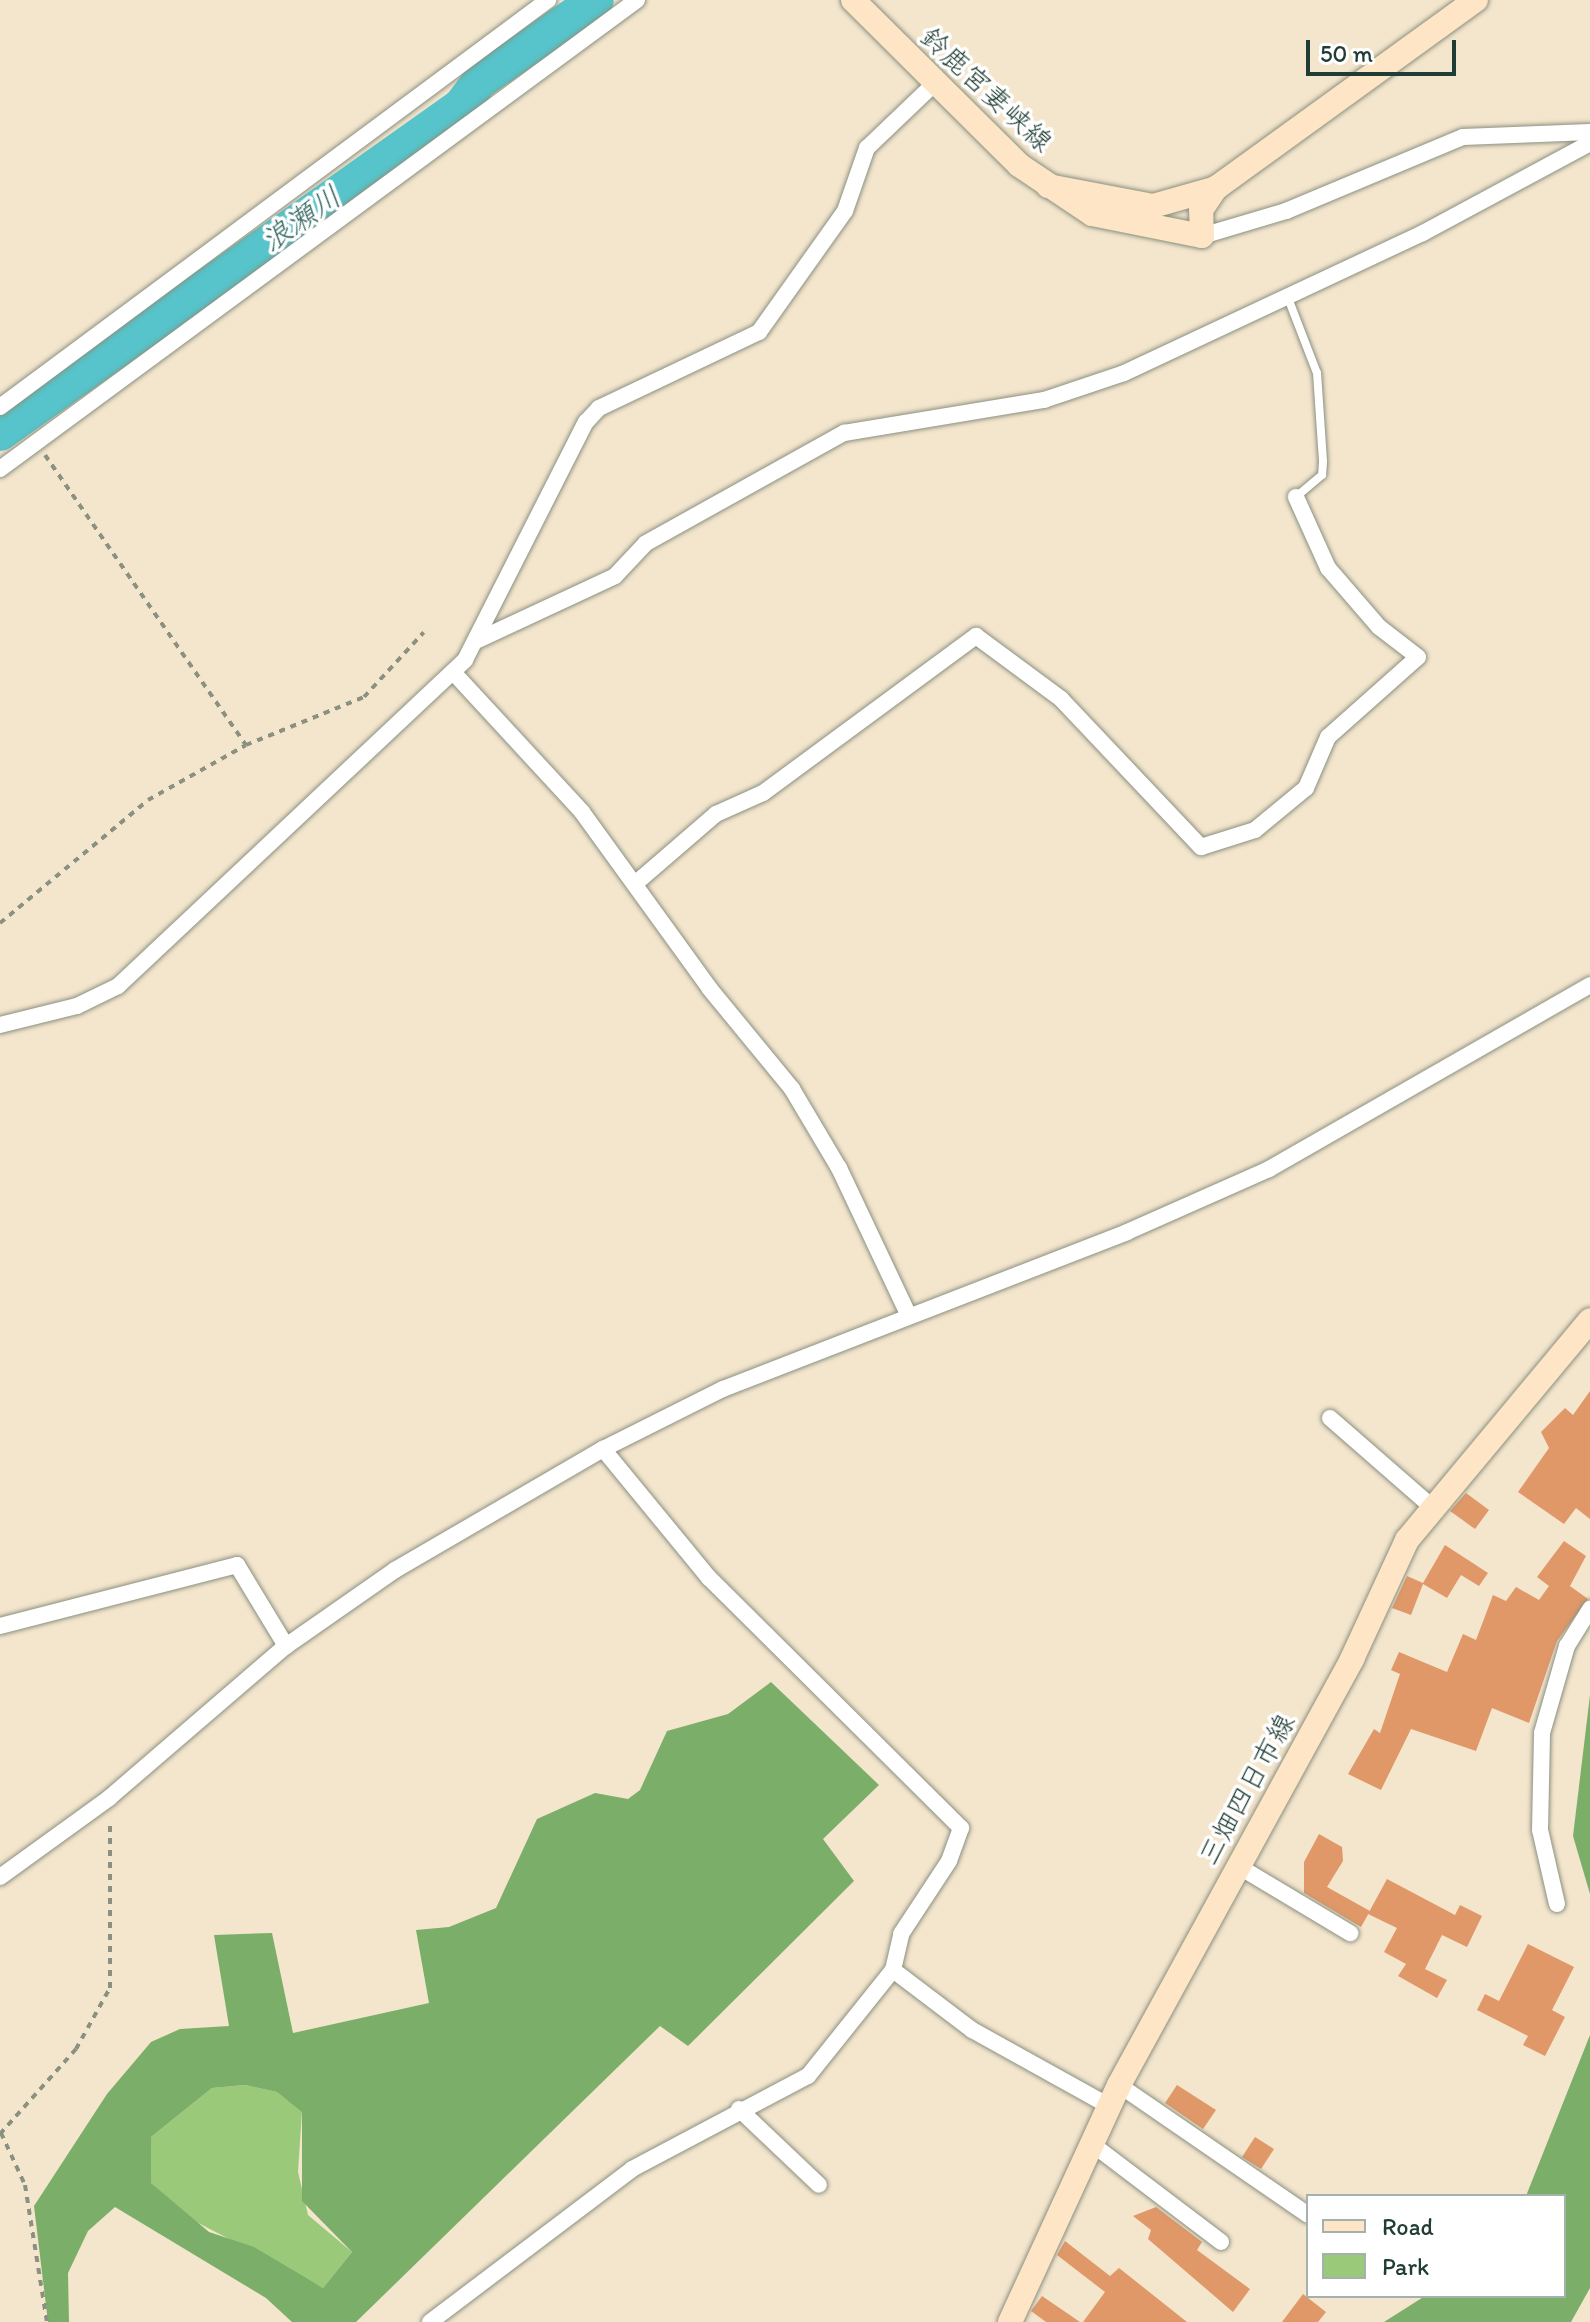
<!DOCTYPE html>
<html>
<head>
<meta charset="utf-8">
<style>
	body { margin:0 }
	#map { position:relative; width:1590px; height:2322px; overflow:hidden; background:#f4e5cd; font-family:Itim,"Klee One",sans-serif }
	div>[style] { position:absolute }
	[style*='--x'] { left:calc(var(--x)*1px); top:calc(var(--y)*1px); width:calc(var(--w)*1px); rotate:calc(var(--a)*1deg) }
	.green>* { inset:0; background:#9aca79 }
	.forest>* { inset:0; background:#7bae69 }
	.river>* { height:36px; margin:-18px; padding:0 18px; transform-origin:18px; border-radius:18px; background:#56c4ca }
	.building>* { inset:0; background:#e09868 }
	.path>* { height:4px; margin-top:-2px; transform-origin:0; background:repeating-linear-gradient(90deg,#8a9180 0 6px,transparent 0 12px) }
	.roads { filter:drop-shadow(0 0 2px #8a9180) drop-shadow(0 0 2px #8a9180) }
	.lane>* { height:8px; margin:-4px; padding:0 4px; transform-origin:4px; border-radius:4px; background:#fff }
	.street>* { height:16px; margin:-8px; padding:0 8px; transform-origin:8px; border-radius:8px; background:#fff }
	.secondary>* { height:24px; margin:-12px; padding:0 12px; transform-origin:12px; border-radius:12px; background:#fde5c5 }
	span { translate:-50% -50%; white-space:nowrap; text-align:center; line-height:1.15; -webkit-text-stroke:7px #fff; paint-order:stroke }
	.street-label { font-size:28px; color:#1f3d34 }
	.water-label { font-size:30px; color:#306661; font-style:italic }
	.legend { position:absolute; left:1306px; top:2194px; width:260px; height:104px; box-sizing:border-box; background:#fff; border:2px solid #a5b1ae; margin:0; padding:10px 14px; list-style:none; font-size:24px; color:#1f3d34 }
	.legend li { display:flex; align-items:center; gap:16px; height:40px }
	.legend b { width:40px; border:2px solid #a5b1ae }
	.scale { position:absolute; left:1306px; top:40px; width:150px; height:36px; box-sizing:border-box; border:4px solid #1f3d34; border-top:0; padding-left:10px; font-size:24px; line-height:28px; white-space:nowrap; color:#1f3d34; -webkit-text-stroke:6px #fff; paint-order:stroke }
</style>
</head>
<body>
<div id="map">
	<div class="green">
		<i style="clip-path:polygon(245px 2085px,277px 2092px,302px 2111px,298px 2172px,308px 2215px,352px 2252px,323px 2288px,183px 2215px,151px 2183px,151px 2137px,212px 2088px)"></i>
	</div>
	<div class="forest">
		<i style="clip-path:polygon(evenodd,771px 1682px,879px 1785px,823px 1839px,854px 1881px,688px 2046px,660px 2026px,356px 2322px,292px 2322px,266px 2298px,115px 2207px,88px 2231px,68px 2273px,69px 2322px,48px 2322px,34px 2206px,107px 2094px,151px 2042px,180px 2029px,229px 2026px,214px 1935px,272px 1933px,293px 2033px,429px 2003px,416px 1930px,449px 1927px,496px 1908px,537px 1819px,595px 1793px,628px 1799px,640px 1790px,667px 1731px,728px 1714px,771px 1682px,245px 2085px,277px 2092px,302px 2112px,302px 2201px,352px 2252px,323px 2288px,254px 2247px,209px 2232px,151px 2183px,151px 2137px,212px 2088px,245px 2085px)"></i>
		<i style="clip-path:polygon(1590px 1695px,1590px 1894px,1573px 1836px)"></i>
		<i style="clip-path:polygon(1590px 2035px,1590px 2288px,1571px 2322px,1384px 2322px,1425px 2296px,1564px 2296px,1564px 2196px,1526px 2196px)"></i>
	</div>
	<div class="river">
		<i style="--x:0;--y:433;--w:565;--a:-35.35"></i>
		<i style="--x:461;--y:106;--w:31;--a:-53"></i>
		<i style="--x:480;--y:81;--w:141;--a:-34.9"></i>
	</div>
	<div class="building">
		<i style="clip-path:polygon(1590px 1391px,1590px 1519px,1576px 1508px,1564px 1524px,1518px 1492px,1549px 1448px,1541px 1432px,1565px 1408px,1573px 1415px)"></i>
		<i style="clip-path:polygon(1466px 1493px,1489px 1510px,1475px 1529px,1450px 1511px)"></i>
		<i style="clip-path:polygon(1564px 1541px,1586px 1556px,1570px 1586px,1588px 1599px,1557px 1641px,1529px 1723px,1492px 1708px,1476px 1751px,1411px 1729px,1381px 1790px,1348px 1774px,1374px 1729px,1380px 1733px,1400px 1674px,1391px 1670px,1399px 1652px,1447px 1672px,1463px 1634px,1476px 1640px,1493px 1595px,1506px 1601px,1516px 1587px,1539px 1600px,1549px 1586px,1537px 1577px)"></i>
		<i style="clip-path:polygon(1445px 1545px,1488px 1573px,1479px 1586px,1461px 1575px,1447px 1598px,1423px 1584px,1411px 1615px,1392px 1608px,1407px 1576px,1423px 1583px)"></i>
		<i style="clip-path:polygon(1319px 1834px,1342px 1847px,1343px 1861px,1327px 1887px,1370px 1911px,1361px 1927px,1304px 1893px,1304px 1862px)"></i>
		<i style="clip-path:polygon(1387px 1879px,1455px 1915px,1460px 1905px,1482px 1916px,1467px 1947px,1442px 1935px,1425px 1969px,1447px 1980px,1437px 1998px,1398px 1976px,1406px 1964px,1384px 1952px,1397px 1928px,1368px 1914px)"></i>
		<i style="clip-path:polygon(1528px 1944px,1574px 1967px,1552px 2010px,1565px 2017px,1545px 2056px,1523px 2045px,1528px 2036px,1477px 2010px,1485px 1994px,1499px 2001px)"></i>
		<i style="clip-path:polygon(1177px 2085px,1216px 2110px,1203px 2129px,1165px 2103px)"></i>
		<i style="clip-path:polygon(1255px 2137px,1274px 2149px,1261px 2169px,1242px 2157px)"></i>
		<i style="clip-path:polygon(1156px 2207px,1202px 2242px,1197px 2250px,1250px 2289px,1233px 2312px,1148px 2239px,1151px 2230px,1133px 2216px)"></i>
		<i style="clip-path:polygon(1065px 2241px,1110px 2276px,1119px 2268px,1187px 2322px,1083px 2322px,1105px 2292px,1057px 2255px)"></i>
		<i style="clip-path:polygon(1303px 2294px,1326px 2312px,1318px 2322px,1282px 2322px)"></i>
		<i style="clip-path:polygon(1042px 2296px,1080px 2322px,1046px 2322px,1031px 2311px)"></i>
	</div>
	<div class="path">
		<i style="--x:45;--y:455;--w:353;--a:55.3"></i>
		<i style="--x:0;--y:923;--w:192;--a:-39.7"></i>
		<i style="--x:148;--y:800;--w:112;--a:-29.3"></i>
		<i style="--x:246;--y:745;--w:127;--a:-22.1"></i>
		<i style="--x:364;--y:697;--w:88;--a:-47.3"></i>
		<i style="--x:1;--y:2133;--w:57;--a:65.2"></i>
		<i style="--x:25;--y:2185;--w:139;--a:80.9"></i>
		<i style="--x:0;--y:2134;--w:114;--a:-48.2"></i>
		<i style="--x:76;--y:2049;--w:70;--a:-60.9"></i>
		<i style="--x:110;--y:1988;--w:167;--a:-90"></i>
	</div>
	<div class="roads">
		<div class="lane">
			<i style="--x:1288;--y:298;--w:80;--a:68.9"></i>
			<i style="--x:1317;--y:373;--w:89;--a:86.1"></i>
			<i style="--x:1323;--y:462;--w:13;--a:94"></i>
			<i style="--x:1322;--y:475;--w:34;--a:140"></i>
		</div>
		<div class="street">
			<i style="--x:1202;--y:236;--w:88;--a:-16.6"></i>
			<i style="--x:1286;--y:211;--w:192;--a:-22.7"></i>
			<i style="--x:1463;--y:137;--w:127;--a:-2.3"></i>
			<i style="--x:0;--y:407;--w:683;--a:-36.6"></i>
			<i style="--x:0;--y:469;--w:791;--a:-36.36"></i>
			<i style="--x:478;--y:640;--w:151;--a:-25"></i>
			<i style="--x:615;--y:576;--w:45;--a:-46.8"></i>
			<i style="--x:646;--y:543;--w:227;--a:-29.1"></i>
			<i style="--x:844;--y:433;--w:203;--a:-9.4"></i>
			<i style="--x:1044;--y:400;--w:84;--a:-18.6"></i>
			<i style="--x:1124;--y:373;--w:330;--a:-25.1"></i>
			<i style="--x:1423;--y:233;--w:190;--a:-28.3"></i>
			<i style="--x:453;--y:672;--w:190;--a:47.3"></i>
			<i style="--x:582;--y:812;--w:218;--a:54.1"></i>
			<i style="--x:710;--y:989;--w:129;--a:50.6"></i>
			<i style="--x:792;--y:1089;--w:92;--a:59.3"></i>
			<i style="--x:839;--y:1168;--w:161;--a:64.7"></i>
			<i style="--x:636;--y:883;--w:106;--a:-40.8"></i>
			<i style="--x:716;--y:814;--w:51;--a:-24.1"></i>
			<i style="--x:763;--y:793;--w:265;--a:-36.4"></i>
			<i style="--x:976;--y:636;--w:106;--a:36.5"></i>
			<i style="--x:1061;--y:699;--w:204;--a:46.6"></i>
			<i style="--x:1201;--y:847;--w:57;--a:-17.5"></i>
			<i style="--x:1255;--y:830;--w:66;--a:-39.5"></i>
			<i style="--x:1306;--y:788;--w:56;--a:-66.7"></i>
			<i style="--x:1328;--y:737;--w:120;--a:-41.6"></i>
			<i style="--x:1418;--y:657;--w:49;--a:-142.4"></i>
			<i style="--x:1379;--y:627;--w:78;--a:-130.8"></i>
			<i style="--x:1328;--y:568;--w:78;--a:-114.3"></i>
			<i style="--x:0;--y:1025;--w:79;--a:-13.9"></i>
			<i style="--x:77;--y:1006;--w:46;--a:-26"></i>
			<i style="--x:118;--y:986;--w:476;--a:-43.2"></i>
			<i style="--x:465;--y:660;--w:267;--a:-63.1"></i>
			<i style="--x:586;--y:422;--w:19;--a:-47"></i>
			<i style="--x:599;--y:408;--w:177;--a:-25.4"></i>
			<i style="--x:759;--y:332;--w:148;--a:-54.6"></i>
			<i style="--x:845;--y:211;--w:67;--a:-70.8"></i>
			<i style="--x:867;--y:148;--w:93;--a:-43.7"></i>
			<i style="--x:1330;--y:1418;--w:134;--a:41.1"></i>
			<i style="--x:0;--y:1626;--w:245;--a:-14.4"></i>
			<i style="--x:237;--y:1565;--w:95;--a:58.8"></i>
			<i style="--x:1238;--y:1866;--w:131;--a:30.9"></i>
			<i style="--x:0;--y:1877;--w:135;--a:-35.9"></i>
			<i style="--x:109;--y:1798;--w:233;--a:-40.7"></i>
			<i style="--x:286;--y:1646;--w:133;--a:-34.9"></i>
			<i style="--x:395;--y:1570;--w:241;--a:-30.2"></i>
			<i style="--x:603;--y:1449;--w:134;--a:-26.6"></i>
			<i style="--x:723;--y:1389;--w:433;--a:-21.2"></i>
			<i style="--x:1127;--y:1232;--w:155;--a:-23.9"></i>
			<i style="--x:1269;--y:1169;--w:370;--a:-29.8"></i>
			<i style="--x:1557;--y:1904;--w:76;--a:-102.9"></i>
			<i style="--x:1540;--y:1830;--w:97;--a:-88.8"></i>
			<i style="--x:1542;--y:1733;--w:91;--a:-74"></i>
			<i style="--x:1567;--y:1646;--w:44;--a:-58.1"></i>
			<i style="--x:893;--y:1970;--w:99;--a:37.2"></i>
			<i style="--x:972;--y:2030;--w:157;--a:29"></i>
			<i style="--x:1119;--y:2085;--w:229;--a:34.5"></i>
			<i style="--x:739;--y:2109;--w:110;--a:43.5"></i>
			<i style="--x:1092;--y:2144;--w:162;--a:37.2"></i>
			<i style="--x:430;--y:2322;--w:253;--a:-37.1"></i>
			<i style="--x:632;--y:2169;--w:199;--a:-27.9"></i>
			<i style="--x:808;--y:2076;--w:136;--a:-51.3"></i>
			<i style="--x:893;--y:1970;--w:37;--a:-77"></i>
			<i style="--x:901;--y:1934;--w:87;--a:-56.7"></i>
			<i style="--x:949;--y:1861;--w:35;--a:-70"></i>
			<i style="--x:961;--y:1828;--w:355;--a:-135.2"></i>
			<i style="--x:709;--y:1578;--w:167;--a:-129.4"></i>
		</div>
		<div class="secondary">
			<i style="--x:853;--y:0;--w:234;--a:44.8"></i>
			<i style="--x:1019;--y:165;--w:88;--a:33.9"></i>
			<i style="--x:1092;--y:214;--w:112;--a:11.3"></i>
			<i style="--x:1202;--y:236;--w:26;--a:-92"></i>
			<i style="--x:1201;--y:210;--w:27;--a:-56"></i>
			<i style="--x:1048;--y:186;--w:107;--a:10.8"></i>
			<i style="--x:1153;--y:206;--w:66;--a:-15.9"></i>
			<i style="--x:1216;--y:188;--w:321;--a:-35.9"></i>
			<i style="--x:1010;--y:2322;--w:261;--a:-65.3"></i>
			<i style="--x:1119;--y:2085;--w:486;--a:-61.3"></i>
			<i style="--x:1352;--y:1659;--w:131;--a:-65.2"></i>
			<i style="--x:1407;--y:1540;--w:286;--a:-50.2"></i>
		</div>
	</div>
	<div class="street-label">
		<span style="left:987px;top:89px;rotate:43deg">鈴鹿宮妻峡線</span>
		<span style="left:1246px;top:1789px;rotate:-61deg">三畑四日市線</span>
	</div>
	<div class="water-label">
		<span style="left:301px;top:219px;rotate:-35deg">浪瀬川</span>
	</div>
	<ul class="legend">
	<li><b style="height:10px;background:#fde5c5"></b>Road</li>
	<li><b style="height:22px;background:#9aca79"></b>Park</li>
	</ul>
	<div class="scale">50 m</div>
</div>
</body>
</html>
